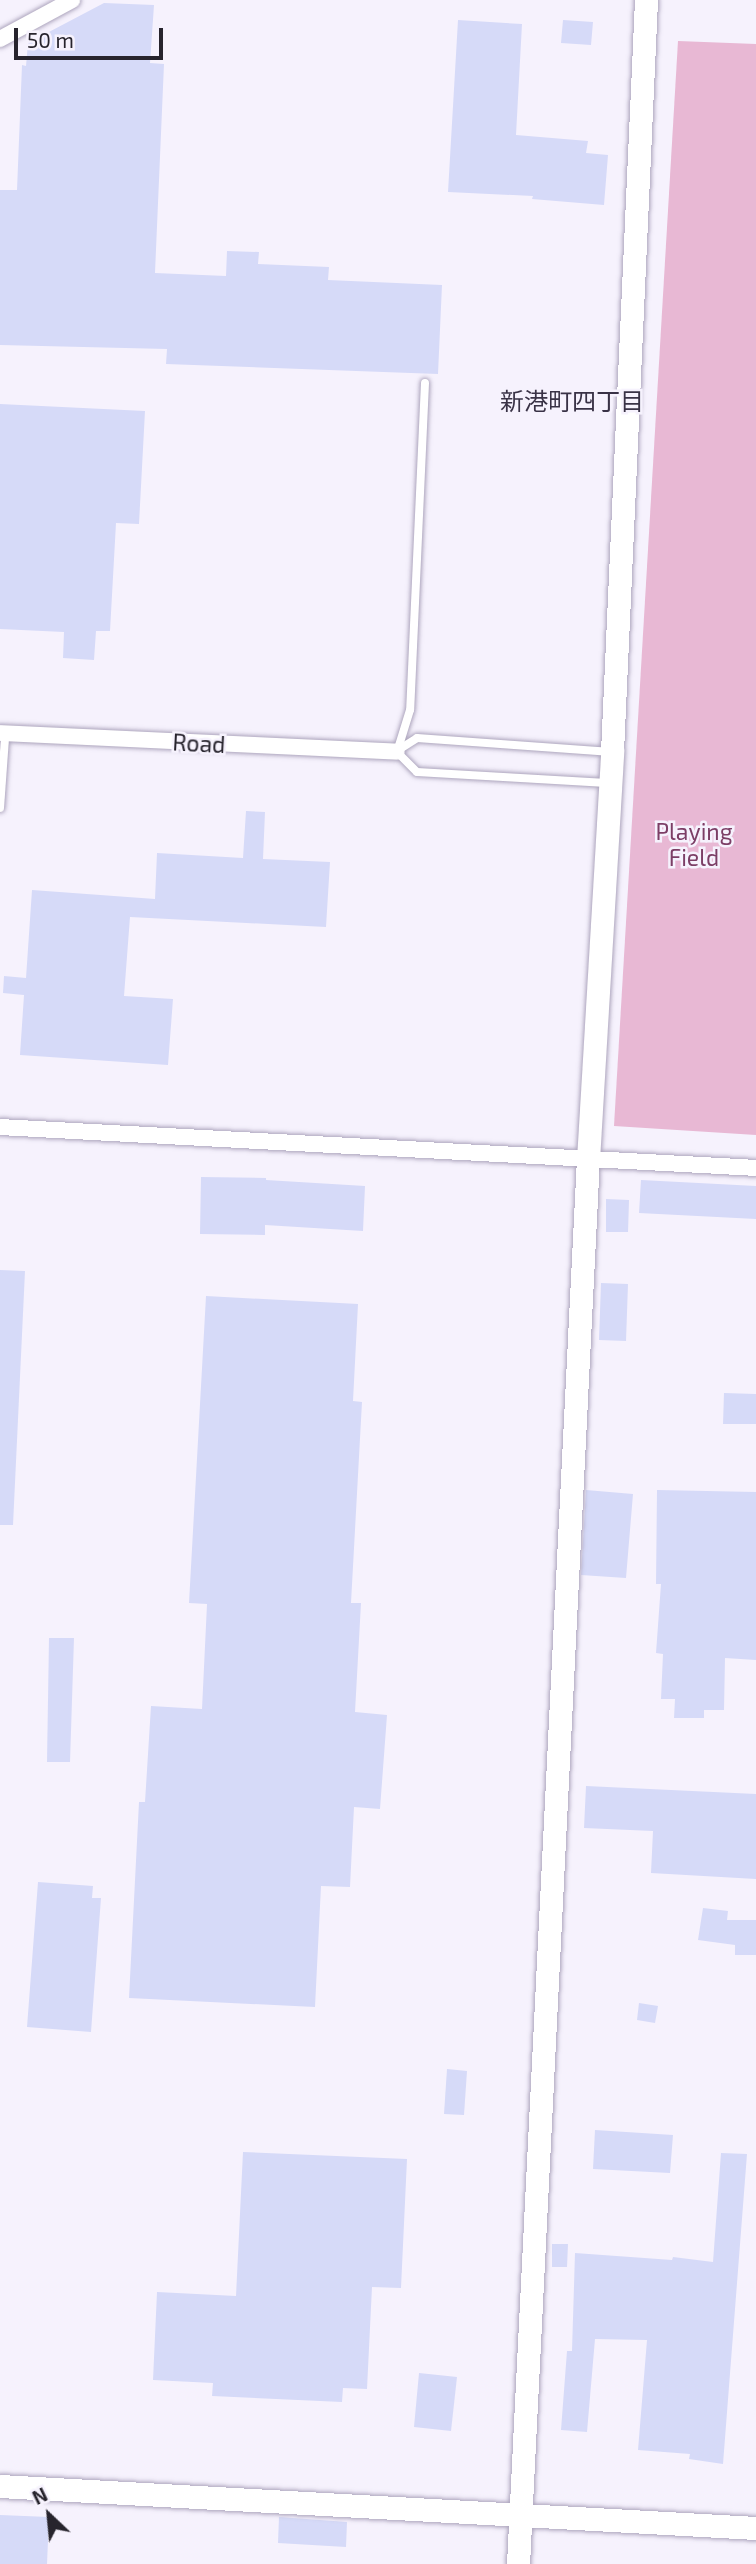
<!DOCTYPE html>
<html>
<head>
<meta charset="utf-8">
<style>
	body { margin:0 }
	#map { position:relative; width:756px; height:2564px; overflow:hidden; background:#f6f2fd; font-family:"Exo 2","Noto Sans JP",sans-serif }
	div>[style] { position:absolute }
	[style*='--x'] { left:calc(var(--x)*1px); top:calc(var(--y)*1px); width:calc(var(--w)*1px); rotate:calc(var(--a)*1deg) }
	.green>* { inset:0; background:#e8b8d4 }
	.building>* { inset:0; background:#d6daf8 }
	.roads { filter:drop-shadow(0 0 2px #ada5bd) drop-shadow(0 0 2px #ada5bd) }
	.lane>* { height:8px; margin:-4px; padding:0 4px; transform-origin:4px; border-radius:4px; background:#fff }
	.street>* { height:16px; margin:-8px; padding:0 8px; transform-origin:8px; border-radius:8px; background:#fff }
	.secondary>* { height:23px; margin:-11.5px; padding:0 11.5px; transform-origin:11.5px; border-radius:11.5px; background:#fff }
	span { translate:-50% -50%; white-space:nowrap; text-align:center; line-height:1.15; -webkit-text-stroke:5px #f6f2fd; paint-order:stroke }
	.street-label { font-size:23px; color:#27242d }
	.park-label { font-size:23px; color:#7c3e66 }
	.neighbourhood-label { font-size:24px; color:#393246 }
	.north { position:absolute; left:14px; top:2480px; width:70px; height:70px; -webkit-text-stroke:5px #f6f2fd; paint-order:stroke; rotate:334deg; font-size:19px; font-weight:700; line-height:28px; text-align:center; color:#27242d }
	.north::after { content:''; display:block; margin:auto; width:24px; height:32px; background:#27242d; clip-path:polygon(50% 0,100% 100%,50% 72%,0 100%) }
	.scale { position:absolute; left:14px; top:28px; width:149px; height:32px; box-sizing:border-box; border:4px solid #27242d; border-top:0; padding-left:9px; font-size:21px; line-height:24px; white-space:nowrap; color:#27242d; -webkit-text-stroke:5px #f6f2fd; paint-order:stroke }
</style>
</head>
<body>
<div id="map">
	<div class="green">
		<i style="clip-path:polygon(678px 41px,756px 44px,756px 1135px,614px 1126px)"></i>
	</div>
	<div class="building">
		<i style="clip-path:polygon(104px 3px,154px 5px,150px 63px,164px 64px,155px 273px,226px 276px,227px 251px,259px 252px,258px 264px,329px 267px,328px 280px,442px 285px,438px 374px,166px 364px,167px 349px,0 345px,0 190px,17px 190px,22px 65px,26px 66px,28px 43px)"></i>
		<i style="clip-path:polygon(458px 20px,522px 24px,516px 135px,588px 141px,586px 153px,608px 155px,604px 205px,532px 199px,533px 196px,448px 192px)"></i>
		<i style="clip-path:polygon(563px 20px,593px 22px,591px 45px,561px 43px)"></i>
		<i style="clip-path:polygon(0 404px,145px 411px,139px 524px,116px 523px,110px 631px,96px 631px,94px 660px,63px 658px,64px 632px,0 629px)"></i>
		<i style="clip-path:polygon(246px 811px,265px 812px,263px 859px,330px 862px,326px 927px,130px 917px,124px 996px,173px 999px,168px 1065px,20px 1055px,24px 995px,3px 993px,4px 976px,26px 978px,32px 890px,155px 899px,157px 853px,243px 858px)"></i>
		<i style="clip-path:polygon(201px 1177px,266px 1178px,266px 1180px,365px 1186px,363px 1231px,265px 1225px,265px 1235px,200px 1234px)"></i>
		<i style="clip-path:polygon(641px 1180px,756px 1186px,756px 1219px,639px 1213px)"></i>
		<i style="clip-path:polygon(606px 1199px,629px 1200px,628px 1232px,606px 1232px)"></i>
		<i style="clip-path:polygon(0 1270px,25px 1271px,13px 1525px,0 1525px)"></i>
		<i style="clip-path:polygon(601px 1283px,628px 1284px,626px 1341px,599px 1340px)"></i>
		<i style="clip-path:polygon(206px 1296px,358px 1304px,353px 1401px,362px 1402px,351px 1603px,361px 1603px,355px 1712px,387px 1715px,380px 1809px,354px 1807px,350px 1887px,321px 1886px,315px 2007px,129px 1998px,139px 1802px,145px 1802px,151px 1706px,202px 1709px,207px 1604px,189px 1603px)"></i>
		<i style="clip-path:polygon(724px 1393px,756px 1394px,756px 1424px,723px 1424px)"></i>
		<i style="clip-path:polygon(586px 1490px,633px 1494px,626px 1578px,581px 1575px)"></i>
		<i style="clip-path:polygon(657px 1490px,756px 1492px,756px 1660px,725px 1658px,724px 1710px,704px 1710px,704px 1718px,674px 1718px,675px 1699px,661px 1699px,663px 1654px,656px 1653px,661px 1584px,656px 1584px)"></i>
		<i style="clip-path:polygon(49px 1638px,74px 1638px,70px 1762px,47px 1762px)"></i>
		<i style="clip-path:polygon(586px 1786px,756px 1794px,756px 1879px,651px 1873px,653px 1831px,584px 1828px)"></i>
		<i style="clip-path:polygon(38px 1882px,93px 1886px,92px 1898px,101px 1898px,91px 2032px,27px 2027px)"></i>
		<i style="clip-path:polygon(703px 1908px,728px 1911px,727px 1920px,756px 1920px,756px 1955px,735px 1955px,735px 1945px,698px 1940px)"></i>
		<i style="clip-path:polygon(639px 2003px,658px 2006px,655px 2023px,637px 2020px)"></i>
		<i style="clip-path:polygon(447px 2069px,467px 2071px,464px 2115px,444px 2114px)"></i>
		<i style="clip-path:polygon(595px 2130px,673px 2135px,670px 2173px,593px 2169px)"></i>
		<i style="clip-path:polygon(243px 2152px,407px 2159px,401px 2288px,372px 2287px,367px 2389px,343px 2388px,342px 2402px,212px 2396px,213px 2383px,153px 2380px,157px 2292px,236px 2296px)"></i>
		<i style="clip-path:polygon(721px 2153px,747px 2154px,723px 2464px,689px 2459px,690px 2454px,638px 2450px,647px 2340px,595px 2339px,587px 2432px,561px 2430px,567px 2351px,572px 2351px,575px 2253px,672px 2260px,673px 2257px,713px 2262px)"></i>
		<i style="clip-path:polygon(552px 2244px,568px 2244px,567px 2267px,552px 2267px)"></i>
		<i style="clip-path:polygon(419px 2373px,457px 2377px,451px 2431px,414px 2427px)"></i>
		<i style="clip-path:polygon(0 2515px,49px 2517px,47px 2564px,0 2564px)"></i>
		<i style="clip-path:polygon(279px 2517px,347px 2522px,346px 2547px,278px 2543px)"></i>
	</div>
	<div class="roads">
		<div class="lane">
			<i style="--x:425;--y:383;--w:327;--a:92.6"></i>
			<i style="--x:410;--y:710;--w:44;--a:107.2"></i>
			<i style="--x:397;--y:752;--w:28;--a:45"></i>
			<i style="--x:417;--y:772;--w:190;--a:3.3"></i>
			<i style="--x:395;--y:752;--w:26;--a:-32"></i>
			<i style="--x:417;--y:738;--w:195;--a:4.1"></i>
			<i style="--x:0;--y:808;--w:70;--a:-85.9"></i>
		</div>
		<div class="street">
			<i style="--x:0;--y:39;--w:82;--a:-28.4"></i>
			<i style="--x:0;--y:733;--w:397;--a:2.7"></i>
			<i style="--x:0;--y:1127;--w:757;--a:3.1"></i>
		</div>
		<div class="secondary">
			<i style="--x:0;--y:2486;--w:757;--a:3.18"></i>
			<i style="--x:518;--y:2564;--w:1406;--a:-87.15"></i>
			<i style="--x:588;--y:1160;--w:409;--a:-86.6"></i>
			<i style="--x:612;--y:752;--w:753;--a:-87.41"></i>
		</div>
	</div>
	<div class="street-label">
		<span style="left:199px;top:743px;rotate:3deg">Road</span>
	</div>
	<div class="park-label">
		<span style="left:694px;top:844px">Playing<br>Field</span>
	</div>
	<div class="neighbourhood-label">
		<span style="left:572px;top:401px">新港町四丁目</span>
	</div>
	<div class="north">N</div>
	<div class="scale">50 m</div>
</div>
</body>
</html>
